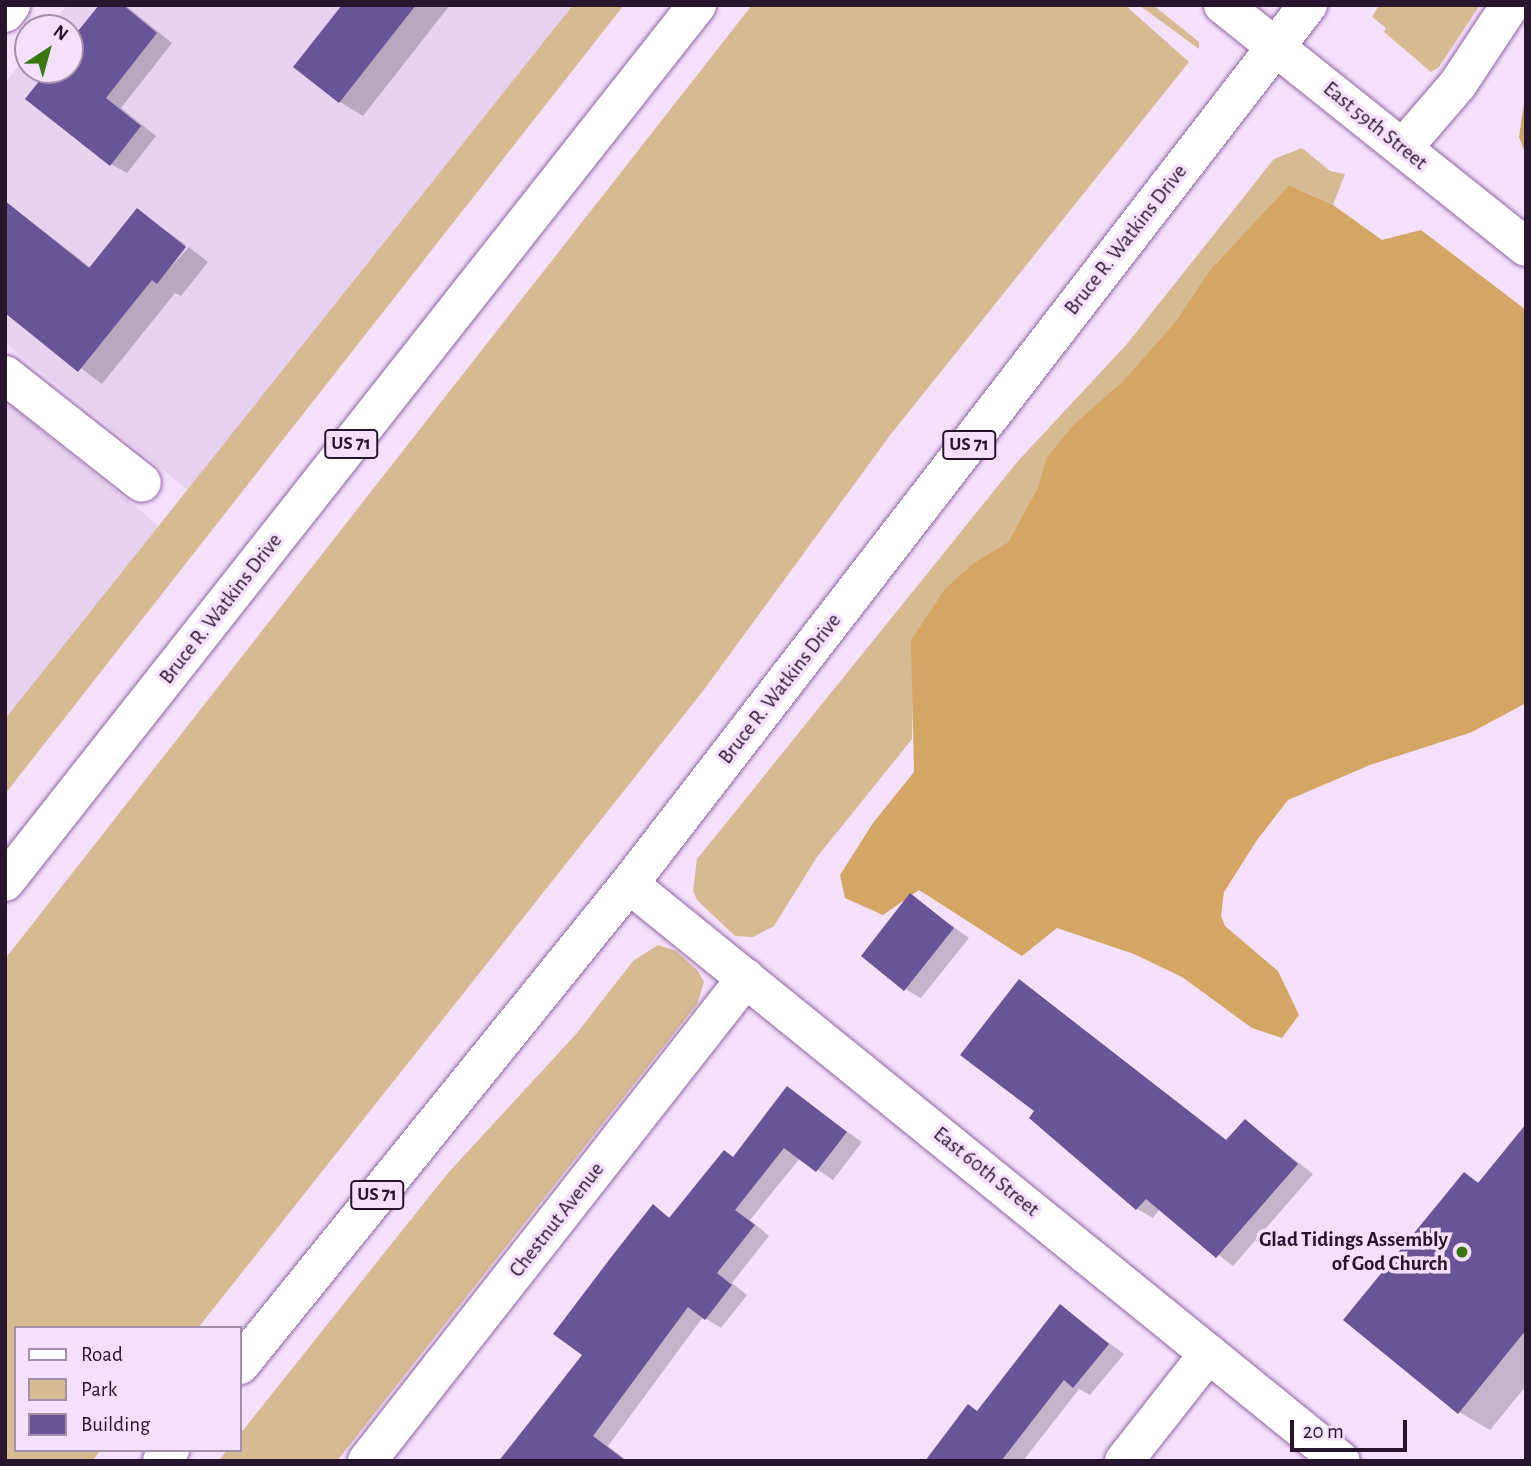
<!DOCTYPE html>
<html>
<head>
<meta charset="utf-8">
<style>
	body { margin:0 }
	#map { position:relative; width:1531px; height:1466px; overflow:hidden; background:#f5e1fd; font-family:"Alegreya Sans",sans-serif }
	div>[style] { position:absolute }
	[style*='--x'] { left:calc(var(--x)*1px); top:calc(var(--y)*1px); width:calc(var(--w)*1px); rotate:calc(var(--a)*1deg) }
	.built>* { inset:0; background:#e7d2ef }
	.green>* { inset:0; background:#d6ba92 }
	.forest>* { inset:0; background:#d3a664 }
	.shadow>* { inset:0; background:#0003 }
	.building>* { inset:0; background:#685496 }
	.roads { filter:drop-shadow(0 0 2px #9164a2) drop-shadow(0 0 2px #9164a2) }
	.minor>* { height:38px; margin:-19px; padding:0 19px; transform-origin:19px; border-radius:19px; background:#fff }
	.major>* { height:38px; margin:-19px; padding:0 19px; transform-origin:19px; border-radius:19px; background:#fff }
	.highway>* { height:38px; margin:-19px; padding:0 19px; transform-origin:19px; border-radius:19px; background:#fff }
	.dots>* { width:19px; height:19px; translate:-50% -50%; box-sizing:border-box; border:4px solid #f5e1fd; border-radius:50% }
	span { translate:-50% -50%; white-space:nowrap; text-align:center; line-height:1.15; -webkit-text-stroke:7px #f5e1fd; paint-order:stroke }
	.shield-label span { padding:2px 5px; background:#f5e1fd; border:2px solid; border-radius:5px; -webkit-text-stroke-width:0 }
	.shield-label { font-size:19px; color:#27142d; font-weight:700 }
	.street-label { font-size:21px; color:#27142d }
	.poi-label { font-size:21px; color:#27142d; font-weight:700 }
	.right { translate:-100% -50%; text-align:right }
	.frame { position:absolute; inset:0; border:7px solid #27142d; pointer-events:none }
	.legend { position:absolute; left:14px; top:1326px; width:228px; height:126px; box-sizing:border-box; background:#f5e1fd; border:2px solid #a38faa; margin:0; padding:9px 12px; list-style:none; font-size:21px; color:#27142d }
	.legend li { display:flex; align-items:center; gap:14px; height:35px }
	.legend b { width:35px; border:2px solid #a38faa }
	.north { position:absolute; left:14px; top:14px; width:70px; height:70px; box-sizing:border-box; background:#f5e1fd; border:2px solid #a38faa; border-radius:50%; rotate:36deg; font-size:19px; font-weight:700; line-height:28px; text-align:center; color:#27142d }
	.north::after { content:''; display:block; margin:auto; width:24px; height:32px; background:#397711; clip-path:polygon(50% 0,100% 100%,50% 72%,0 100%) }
	.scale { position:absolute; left:1290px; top:1420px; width:117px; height:32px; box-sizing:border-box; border:4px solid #27142d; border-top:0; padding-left:9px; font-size:21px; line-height:24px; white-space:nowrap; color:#27142d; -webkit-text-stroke:5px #f5e1fd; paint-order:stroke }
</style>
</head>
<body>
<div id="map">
	<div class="built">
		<i style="clip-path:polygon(67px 5px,573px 5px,188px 490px,5px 343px,5px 83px,28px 54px,28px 70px,70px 70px,70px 28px,49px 28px)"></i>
		<i style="clip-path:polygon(5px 400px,159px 526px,5px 719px)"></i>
	</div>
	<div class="green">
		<i style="clip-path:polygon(573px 5px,624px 5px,5px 794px,5px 719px)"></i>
		<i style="clip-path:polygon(752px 5px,1125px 5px,1189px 62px,891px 434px,703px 691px,198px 1328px,16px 1328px,16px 1450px,101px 1450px,92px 1461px,5px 1461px,5px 959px)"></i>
		<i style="clip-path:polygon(1139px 5px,1153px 5px,1199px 42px,1199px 49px)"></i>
		<i style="clip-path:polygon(1379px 5px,1480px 5px,1439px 67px,1431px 72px,1384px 32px,1386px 28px,1372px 17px)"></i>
		<i style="clip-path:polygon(1302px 148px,1330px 171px,1345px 174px,1333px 205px,1289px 185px,1209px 271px,1175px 322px,1124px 380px,1073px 425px,1046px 458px,1038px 487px,1008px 542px,975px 562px,913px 680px,912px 739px,817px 857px,774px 926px,753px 937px,735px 936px,697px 900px,693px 891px,697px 859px,1018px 461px,1126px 345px,1274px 159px)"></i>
		<i style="clip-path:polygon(658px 945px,676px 951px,698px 971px,704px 982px,697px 1004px,337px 1461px,219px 1461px,227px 1450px,240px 1450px,240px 1434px,448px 1173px,577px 1033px,633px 961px)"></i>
	</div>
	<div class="forest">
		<i style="clip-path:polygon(1526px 91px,1526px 155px,1519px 137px)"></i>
		<i style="clip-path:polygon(1289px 185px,1333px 205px,1382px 240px,1421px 230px,1526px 310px,1526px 703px,1472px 732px,1370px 765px,1288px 800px,1257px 840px,1224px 892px,1221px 916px,1225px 926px,1278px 971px,1299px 1015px,1282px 1038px,1252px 1028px,1182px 977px,1134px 954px,1057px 928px,1022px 956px,919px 890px,883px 915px,845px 898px,840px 875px,873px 823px,914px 772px,911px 640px,945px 589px,975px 562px,1008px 542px,1038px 487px,1046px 458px,1073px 425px,1124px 380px,1175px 322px,1209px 271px)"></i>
	</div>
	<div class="shadow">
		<i style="clip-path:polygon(101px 5px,125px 5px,172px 43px,121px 108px,156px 136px,127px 173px,111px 164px,50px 70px,70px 70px,70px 45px)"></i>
		<i style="clip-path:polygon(344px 5px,450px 5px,363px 116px,340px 102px)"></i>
		<i style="clip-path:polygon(5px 201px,91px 268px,137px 210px,186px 245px,154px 285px,189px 247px,208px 262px,181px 296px,175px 293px,102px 384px,5px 311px)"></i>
		<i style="clip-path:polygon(911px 896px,969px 938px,921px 998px,905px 989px)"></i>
		<i style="clip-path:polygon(1020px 981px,1228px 1141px,1245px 1121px,1313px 1174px,1233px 1266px,1160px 1209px,1153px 1218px,1137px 1209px,1031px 1117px,1036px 1111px)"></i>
		<i style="clip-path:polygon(787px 1089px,862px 1142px,833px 1180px,800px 1158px,750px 1220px,769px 1236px,732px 1283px,747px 1295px,721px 1328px,703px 1317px,608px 1446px,625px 1459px,498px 1461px,584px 1355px,653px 1207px,671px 1218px,725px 1152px,735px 1158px)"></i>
		<i style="clip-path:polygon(1526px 1127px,1526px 1386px,1490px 1430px,1459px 1412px,1464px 1174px,1480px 1183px)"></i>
		<i style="clip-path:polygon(1061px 1307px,1124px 1354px,1090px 1395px,1079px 1389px,1023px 1461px,927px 1461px,978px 1412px)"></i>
	</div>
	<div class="building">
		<i style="clip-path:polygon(99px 5px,123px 5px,157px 33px,106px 98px,141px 126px,110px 166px,25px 99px,48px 70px,70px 70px,70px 41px)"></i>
		<i style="clip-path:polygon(342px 5px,416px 5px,339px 103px,293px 67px)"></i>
		<i style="clip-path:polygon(5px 201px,89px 268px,137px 208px,186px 247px,157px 284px,152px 280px,78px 372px,5px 313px)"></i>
		<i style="clip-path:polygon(910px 893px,954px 928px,904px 991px,861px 956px)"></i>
		<i style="clip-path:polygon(1019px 979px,1226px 1140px,1245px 1119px,1298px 1164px,1216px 1258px,1146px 1199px,1136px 1210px,1029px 1118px,1034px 1111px,960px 1055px)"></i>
		<i style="clip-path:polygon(787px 1086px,847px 1132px,816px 1172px,784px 1148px,735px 1210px,755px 1225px,717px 1273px,732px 1285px,705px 1320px,688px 1307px,593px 1436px,626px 1461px,499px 1461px,582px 1355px,553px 1334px,612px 1256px,653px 1204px,669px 1218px,724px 1150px,733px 1157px)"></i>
		<i style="clip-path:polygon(1526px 1124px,1526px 1330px,1458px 1414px,1343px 1320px,1464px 1172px,1478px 1183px)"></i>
		<i style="clip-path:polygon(1060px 1304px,1109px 1344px,1073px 1388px,1064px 1380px,1001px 1461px,925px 1461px,968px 1404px,977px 1411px)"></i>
	</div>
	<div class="roads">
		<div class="minor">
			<i style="--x:1223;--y:5;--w:388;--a:38.6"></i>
			<i style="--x:1403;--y:148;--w:84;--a:-49.3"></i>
			<i style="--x:1458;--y:84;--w:95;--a:-56.6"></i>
			<i style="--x:5;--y:375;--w:174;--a:38.2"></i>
			<i style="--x:629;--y:884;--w:916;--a:39.02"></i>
			<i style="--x:367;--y:1461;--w:614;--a:-51.88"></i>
			<i style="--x:1124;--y:1461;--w:137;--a:-51.8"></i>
		</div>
		<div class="major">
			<i style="--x:5;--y:13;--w:10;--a:-53"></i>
		</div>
		<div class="highway">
			<i style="--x:5;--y:882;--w:1117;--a:-51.72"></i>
			<i style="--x:240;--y:1365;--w:619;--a:-51.04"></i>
			<i style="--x:629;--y:884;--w:1111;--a:-52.32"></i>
			<i style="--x:162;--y:1461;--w:14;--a:-54"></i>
		</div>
	</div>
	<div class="dots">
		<i style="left:1462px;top:1252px;background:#397711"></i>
	</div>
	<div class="shield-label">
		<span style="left:351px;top:444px">US 71</span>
		<span style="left:969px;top:445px">US 71</span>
		<span style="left:377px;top:1195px">US 71</span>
	</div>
	<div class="street-label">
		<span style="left:1375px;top:126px;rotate:39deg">East 59th Street</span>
		<span style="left:1126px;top:240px;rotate:-52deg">Bruce R. Watkins Drive</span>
		<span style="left:221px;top:609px;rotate:-52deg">Bruce R. Watkins Drive</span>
		<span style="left:780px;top:689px;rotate:-52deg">Bruce R. Watkins Drive</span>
		<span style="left:986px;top:1172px;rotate:39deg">East 60th Street</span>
		<span style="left:557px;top:1220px;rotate:-52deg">Chestnut Avenue</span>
	</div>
	<div class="poi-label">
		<span class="right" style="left:1448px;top:1252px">Glad Tidings Assembly<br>of God Church</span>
	</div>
	<div class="frame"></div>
	<ul class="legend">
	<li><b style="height:9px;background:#fff"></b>Road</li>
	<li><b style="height:19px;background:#d6ba92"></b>Park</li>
	<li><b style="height:19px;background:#685496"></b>Building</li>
	</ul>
	<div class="north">N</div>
	<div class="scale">20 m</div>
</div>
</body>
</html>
